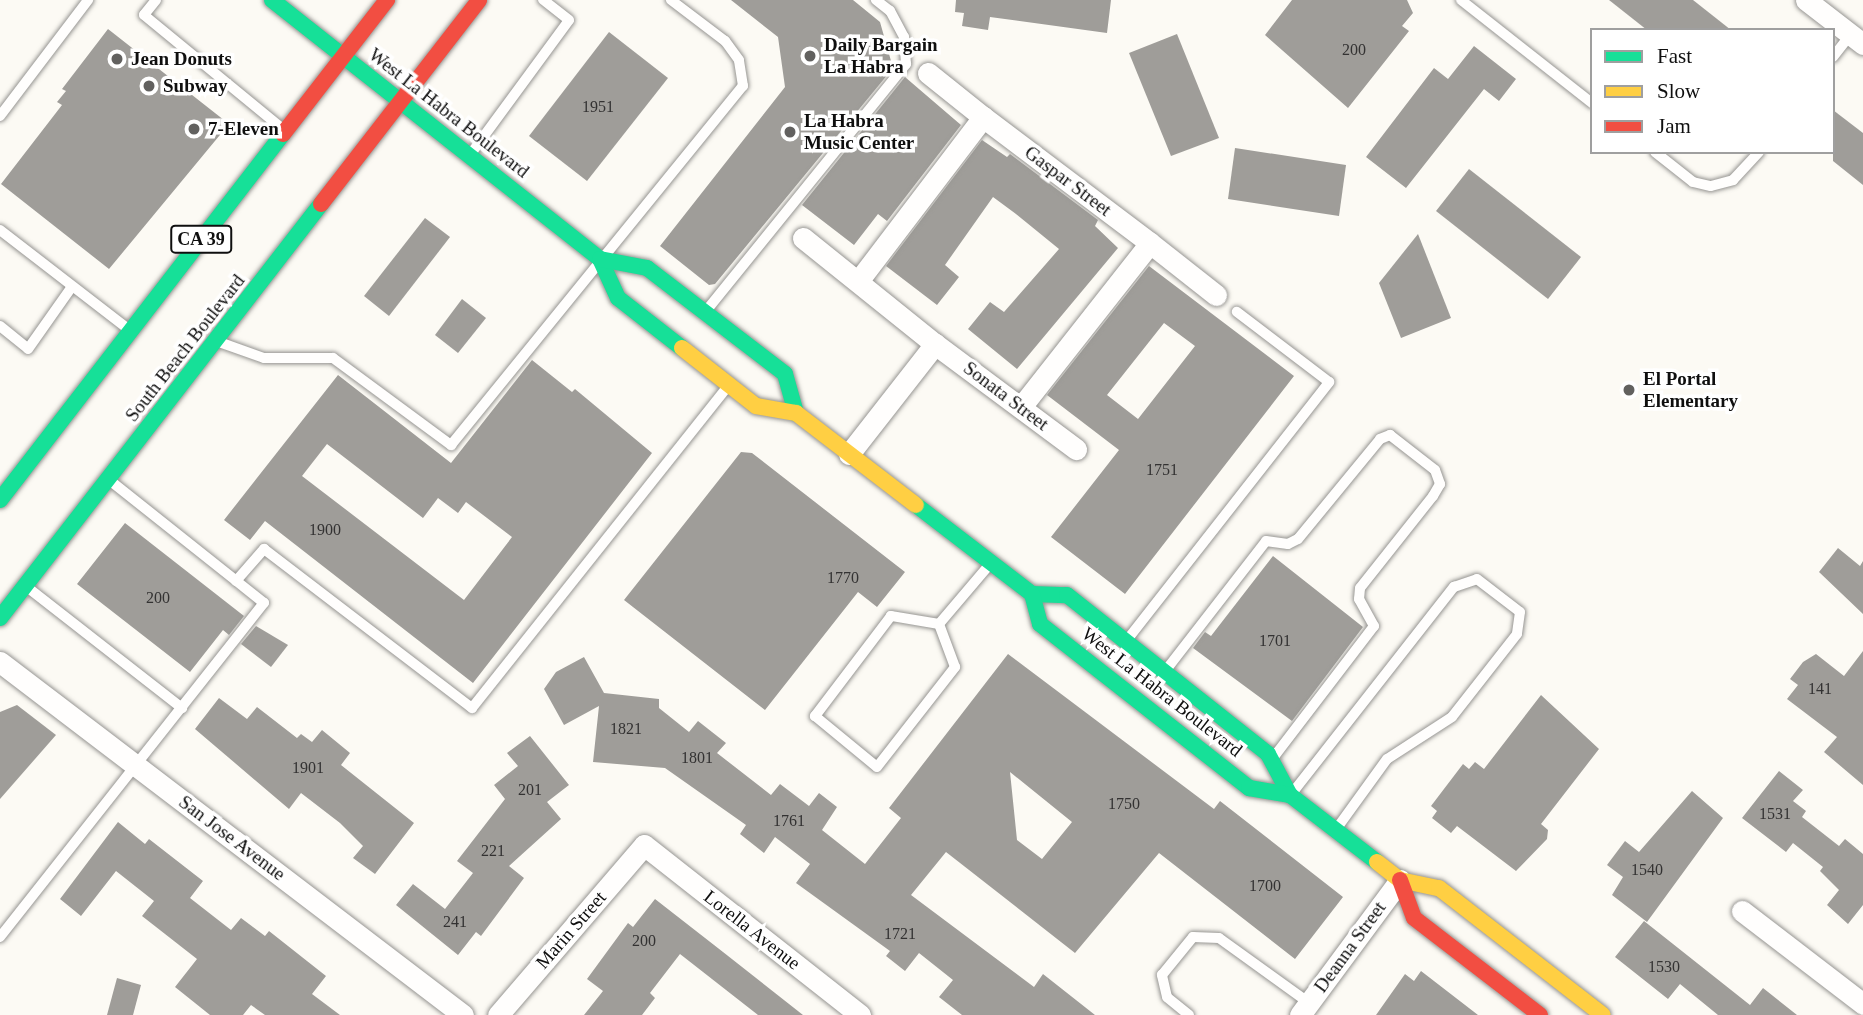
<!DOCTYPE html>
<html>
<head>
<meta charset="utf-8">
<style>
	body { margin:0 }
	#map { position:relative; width:1863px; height:1015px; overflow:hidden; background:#fcfaf4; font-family:Georgia,serif }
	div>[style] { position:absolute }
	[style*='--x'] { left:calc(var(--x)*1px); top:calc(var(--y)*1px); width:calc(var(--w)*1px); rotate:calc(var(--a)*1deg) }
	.building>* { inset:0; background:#9f9d99 }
	.roads { filter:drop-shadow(0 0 2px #969592) drop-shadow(0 0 2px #969592) }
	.lane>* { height:10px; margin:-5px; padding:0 5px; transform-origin:5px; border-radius:5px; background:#fffefd }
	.street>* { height:21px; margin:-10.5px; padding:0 10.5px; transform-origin:10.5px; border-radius:10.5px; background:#fffefd }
	.fast>* { height:16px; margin:-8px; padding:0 8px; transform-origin:8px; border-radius:8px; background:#16e098 }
	.slow>* { height:16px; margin:-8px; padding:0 8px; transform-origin:8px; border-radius:8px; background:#ffcf43 }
	.jam>* { height:16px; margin:-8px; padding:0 8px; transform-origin:8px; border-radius:8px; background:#f24e42 }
	.dots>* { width:19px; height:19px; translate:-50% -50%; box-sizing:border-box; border:4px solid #fff; border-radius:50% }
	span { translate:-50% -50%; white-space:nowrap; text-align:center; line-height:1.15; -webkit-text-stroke:7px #fff; paint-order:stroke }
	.number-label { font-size:16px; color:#333232 }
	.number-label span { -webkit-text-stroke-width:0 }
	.shield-label span { padding:2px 5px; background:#fff; border:2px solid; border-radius:5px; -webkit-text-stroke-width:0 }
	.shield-label { font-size:18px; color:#0f0f0f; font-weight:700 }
	.poi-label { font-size:19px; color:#0f0f0f; font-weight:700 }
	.left { translate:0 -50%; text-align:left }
	.street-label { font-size:19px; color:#0f0f0f }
	.legend { position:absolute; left:1590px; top:28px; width:245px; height:126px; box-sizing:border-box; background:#fff; border:2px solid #9f9f9f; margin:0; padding:9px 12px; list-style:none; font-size:21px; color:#0f0f0f }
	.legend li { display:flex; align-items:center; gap:14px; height:35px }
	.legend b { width:35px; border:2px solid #9f9f9f }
</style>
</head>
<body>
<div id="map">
	<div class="building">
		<i style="clip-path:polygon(731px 0,853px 0,880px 22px,893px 68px,715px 284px,709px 285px,660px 246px,785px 87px,778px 37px)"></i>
		<i style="clip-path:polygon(956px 0,1111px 0,1107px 33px,990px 17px,988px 30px,962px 26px,964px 13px,955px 12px)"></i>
		<i style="clip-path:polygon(1292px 0,1407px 0,1413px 13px,1402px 26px,1409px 31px,1348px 108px,1265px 35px)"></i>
		<i style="clip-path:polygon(1609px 0,1693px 0,1731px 30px,1647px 30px)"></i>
		<i style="clip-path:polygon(108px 29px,229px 124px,109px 269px,1px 184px,62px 105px,57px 102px,66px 91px,62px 89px)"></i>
		<i style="clip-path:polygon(609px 32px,668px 78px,587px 181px,529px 136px)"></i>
		<i style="clip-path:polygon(1177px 34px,1219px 138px,1171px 156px,1129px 53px)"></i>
		<i style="clip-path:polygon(1474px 46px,1516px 79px,1499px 101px,1484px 89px,1406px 188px,1366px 157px,1434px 68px,1448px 79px)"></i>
		<i style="clip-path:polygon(905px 77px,961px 125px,887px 221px,878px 214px,854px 245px,802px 205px)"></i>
		<i style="clip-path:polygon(1833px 110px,1863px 133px,1863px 185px,1833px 161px)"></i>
		<i style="clip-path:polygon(982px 140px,1007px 157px,1010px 154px,1098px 220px,1095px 226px,1118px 248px,1017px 369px,968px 329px,990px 302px,1004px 312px,1059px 249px,1016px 214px,993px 197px,945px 265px,959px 277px,937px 305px,886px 266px)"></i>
		<i style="clip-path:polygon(1235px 148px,1346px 165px,1339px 216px,1228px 199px)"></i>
		<i style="clip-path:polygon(1469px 169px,1581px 257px,1548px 299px,1436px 211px)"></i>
		<i style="clip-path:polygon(425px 218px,450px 237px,389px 316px,364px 296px)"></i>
		<i style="clip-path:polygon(1418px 234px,1451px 318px,1401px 338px,1379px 283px)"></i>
		<i style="clip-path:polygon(evenodd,1149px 266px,1294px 376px,1125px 594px,1051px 537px,1119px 450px,1047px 395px,1149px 266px,1164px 323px,1195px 346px,1138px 419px,1107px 395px,1164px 323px)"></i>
		<i style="clip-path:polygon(462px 299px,486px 318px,458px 353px,435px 335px)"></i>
		<i style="clip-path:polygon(evenodd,532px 360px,572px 392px,575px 389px,652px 453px,473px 683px,265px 521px,250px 540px,224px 520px,338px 375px,451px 463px,532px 360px,327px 444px,423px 518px,438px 498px,458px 513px,466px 502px,512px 537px,464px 600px,302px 476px,327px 444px)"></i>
		<i style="clip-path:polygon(741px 452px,752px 453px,905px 572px,877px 607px,858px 592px,765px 710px,624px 600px)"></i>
		<i style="clip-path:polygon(125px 523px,244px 616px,229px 635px,223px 630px,190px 672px,77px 584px)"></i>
		<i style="clip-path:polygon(1838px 548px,1860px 566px,1863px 561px,1863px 614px,1819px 572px)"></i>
		<i style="clip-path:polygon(1273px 556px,1363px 627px,1292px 721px,1193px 648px,1205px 632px,1211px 636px)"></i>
		<i style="clip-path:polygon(256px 626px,288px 645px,271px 667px,241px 644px)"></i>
		<i style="clip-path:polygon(1863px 651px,1863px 785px,1824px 752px,1837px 737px,1787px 699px,1798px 685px,1790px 679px,1803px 662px,1816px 654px,1844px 676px)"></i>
		<i style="clip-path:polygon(evenodd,1008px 654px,1214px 809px,1220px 801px,1343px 897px,1295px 959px,1159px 853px,1075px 953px,946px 852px,911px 895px,1034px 987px,1043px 974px,1095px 1015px,962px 1015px,939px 997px,953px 980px,919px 953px,905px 971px,886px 956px,890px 951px,796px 883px,810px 864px,775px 837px,764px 853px,740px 834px,746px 825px,665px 768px,593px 762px,599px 706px,564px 725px,544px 689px,556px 672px,584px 657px,604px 693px,659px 699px,659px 708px,689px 732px,698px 721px,726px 743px,717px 753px,771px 795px,780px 784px,809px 806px,819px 793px,837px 807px,822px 830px,865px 864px,901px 818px,889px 808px,1008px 654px,1010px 772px,1072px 822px,1042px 859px,1017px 840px,1010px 772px)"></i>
		<i style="clip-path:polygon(1541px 695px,1599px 749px,1541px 824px,1548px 830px,1547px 839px,1516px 871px,1457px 826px,1451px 833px,1432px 818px,1437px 811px,1431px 806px,1463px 764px,1469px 769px,1475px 762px,1484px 769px)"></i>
		<i style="clip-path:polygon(219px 698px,247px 719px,257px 707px,297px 738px,301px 734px,312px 742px,322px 730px,350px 753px,341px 765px,414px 823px,375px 874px,353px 858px,363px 846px,340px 823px,301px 793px,289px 809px,195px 729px)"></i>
		<i style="clip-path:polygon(17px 705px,56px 735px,0 799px,0 712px)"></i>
		<i style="clip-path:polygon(530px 736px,569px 785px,547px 802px,561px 819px,509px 866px,524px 878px,481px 936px,476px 932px,458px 955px,396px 905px,413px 884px,445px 909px,473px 873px,457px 861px,505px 799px,494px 785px,518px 766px,507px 753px)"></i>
		<i style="clip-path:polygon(1779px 771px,1803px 790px,1793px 801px,1806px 811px,1802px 817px,1839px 846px,1845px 839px,1863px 854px,1863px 905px,1848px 924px,1827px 905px,1839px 890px,1820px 871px,1823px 867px,1793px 843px,1786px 852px,1742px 818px)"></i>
		<i style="clip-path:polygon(1692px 791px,1723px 818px,1647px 922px,1612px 895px,1623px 877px,1607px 865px,1625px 841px,1639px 852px)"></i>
		<i style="clip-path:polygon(118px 822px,145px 844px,149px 839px,203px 881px,190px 898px,231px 930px,241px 918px,265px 936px,269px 931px,326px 976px,312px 994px,340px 1015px,265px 1015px,251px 1005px,243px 1015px,210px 1015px,175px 987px,197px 959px,142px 916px,154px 901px,116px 871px,81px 916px,60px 899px)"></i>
		<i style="clip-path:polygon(655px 899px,723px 952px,803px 1015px,758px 1015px,680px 954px,650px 993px,655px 998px,642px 1015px,584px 1015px,603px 991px,587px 979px,628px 923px,633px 927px)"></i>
		<i style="clip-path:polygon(1644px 921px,1750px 1005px,1763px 988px,1797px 1015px,1718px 1015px,1680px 984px,1668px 999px,1615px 957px)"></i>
		<i style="clip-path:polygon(1421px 971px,1478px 1015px,1376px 1015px,1405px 974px,1414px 981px)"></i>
		<i style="clip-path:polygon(117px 978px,141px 985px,133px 1015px,107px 1015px)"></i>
	</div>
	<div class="roads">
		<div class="lane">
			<i style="--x:156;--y:0;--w:19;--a:129"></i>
			<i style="--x:144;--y:15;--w:181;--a:39.4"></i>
			<i style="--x:1461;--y:0;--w:167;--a:38.2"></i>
			<i style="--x:1833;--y:57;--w:28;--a:-52"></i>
			<i style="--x:0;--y:116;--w:146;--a:-52.8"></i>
			<i style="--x:1655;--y:152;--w:48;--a:38.3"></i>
			<i style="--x:1693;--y:182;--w:18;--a:13"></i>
			<i style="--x:1711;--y:186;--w:23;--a:-15"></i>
			<i style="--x:1733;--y:180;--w:38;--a:-47"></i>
			<i style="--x:470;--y:155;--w:167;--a:-53.7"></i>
			<i style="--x:569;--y:20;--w:33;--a:-142"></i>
			<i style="--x:0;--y:230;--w:162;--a:37.7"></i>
			<i style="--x:706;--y:311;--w:318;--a:-51"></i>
			<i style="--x:906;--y:64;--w:27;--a:-94"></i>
			<i style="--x:904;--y:37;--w:30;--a:-118"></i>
			<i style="--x:890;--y:11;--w:18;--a:-142"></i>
			<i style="--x:0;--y:326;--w:36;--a:39"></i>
			<i style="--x:28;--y:349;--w:75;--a:-54.8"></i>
			<i style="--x:219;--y:342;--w:48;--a:19.6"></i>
			<i style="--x:264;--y:358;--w:69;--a:0"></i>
			<i style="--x:333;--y:358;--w:147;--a:36.4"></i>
			<i style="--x:451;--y:445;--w:463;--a:-50.9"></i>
			<i style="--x:743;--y:86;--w:26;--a:-99"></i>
			<i style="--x:739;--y:60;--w:24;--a:-126"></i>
			<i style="--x:725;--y:41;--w:68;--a:-142.8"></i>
			<i style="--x:236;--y:581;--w:43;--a:-48.8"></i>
			<i style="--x:264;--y:549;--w:262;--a:37.4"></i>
			<i style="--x:472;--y:708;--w:411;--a:-51.5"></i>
			<i style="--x:27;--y:587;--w:197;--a:38"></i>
			<i style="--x:939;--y:624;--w:49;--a:-170.5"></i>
			<i style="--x:891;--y:616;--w:126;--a:127.2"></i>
			<i style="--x:815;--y:716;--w:80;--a:39.4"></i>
			<i style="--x:877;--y:767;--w:127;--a:-52"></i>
			<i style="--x:955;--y:667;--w:46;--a:-110.4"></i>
			<i style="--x:939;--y:624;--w:79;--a:-49.6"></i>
			<i style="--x:1127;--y:640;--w:328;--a:-51.9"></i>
			<i style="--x:1329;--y:382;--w:116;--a:-142.7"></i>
			<i style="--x:1166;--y:670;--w:163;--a:-52.2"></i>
			<i style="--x:1266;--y:541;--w:22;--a:8"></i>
			<i style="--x:1288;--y:544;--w:11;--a:-27"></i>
			<i style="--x:1298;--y:539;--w:129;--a:-50.6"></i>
			<i style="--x:1380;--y:439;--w:11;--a:-22"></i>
			<i style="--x:1390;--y:435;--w:57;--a:37.9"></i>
			<i style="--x:1435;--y:470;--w:15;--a:70"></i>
			<i style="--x:1440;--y:484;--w:14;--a:120"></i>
			<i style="--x:1433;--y:496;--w:117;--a:128.4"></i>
			<i style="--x:1360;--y:588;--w:11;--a:95"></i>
			<i style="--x:1359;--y:599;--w:31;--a:61"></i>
			<i style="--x:1374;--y:626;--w:165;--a:127.4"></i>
			<i style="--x:1293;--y:792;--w:261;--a:-51.9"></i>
			<i style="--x:1454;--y:587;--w:24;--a:-19"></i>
			<i style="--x:1477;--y:579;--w:54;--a:37.5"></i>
			<i style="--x:1520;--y:612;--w:22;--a:98"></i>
			<i style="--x:1517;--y:634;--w:105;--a:128.1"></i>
			<i style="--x:1452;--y:717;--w:77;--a:147.1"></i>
			<i style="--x:1387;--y:759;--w:85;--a:125.9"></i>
			<i style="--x:0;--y:937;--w:426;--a:-51.7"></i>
			<i style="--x:264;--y:603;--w:194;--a:-141.5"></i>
			<i style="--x:1189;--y:1015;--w:28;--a:-141"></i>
			<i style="--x:1167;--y:997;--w:23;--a:-103"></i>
			<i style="--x:1162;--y:975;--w:49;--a:-50.8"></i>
			<i style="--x:1193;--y:937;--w:26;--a:2"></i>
			<i style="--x:1219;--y:938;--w:111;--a:35.8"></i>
		</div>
		<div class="street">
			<i style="--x:1806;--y:0;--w:72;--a:37.7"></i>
			<i style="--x:928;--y:73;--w:70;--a:38.7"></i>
			<i style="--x:803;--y:238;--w:169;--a:38.8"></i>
			<i style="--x:1150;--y:243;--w:84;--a:38.2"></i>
			<i style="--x:859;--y:280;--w:205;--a:-52.7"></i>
			<i style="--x:983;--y:117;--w:209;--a:37"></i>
			<i style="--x:1150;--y:243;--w:209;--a:128.2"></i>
			<i style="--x:849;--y:454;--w:140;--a:-52"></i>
			<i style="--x:935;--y:344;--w:176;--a:36.7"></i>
			<i style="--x:0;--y:662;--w:582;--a:37.32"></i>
			<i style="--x:1742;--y:911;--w:153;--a:37.5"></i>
			<i style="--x:498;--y:1015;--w:224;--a:-49.3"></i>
			<i style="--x:644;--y:845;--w:275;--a:38.2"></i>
			<i style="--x:1300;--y:1015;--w:168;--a:-53.5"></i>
		</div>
		<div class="fast">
			<i style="--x:272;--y:0;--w:418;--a:38.3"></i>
			<i style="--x:600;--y:259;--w:43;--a:65.2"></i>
			<i style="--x:618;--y:298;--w:81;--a:38"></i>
			<i style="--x:600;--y:259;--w:48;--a:10.8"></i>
			<i style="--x:647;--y:268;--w:174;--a:37.5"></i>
			<i style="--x:785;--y:374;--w:41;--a:74.2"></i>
			<i style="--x:0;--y:500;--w:463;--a:-52.3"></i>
			<i style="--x:916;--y:505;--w:146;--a:37.5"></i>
			<i style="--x:1032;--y:594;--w:35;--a:2"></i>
			<i style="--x:1067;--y:595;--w:256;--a:38.3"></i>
			<i style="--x:1268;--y:754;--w:47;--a:61.8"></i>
			<i style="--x:1290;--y:795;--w:110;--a:37.6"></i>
			<i style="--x:1032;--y:594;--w:31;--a:75"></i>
			<i style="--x:1040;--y:624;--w:266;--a:38.1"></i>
			<i style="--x:1249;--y:788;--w:42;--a:9.7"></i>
			<i style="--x:0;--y:618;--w:524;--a:-52.21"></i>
		</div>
		<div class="slow">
			<i style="--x:682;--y:348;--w:94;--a:38.1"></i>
			<i style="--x:756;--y:406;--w:41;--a:9.9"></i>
			<i style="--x:796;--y:413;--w:151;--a:37.5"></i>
			<i style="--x:1377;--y:862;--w:29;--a:38"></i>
			<i style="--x:1400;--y:880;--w:40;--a:12"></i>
			<i style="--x:1439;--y:888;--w:207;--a:37.8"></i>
		</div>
		<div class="jam">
			<i style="--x:283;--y:134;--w:170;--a:-52.2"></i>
			<i style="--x:321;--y:204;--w:258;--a:-52.2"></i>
			<i style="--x:1400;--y:880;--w:40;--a:69.8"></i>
			<i style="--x:1414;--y:918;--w:159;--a:37.6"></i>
		</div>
	</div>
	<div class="dots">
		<i style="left:810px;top:56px;background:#62615f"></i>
		<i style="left:117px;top:59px;background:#62615f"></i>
		<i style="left:149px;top:86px;background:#62615f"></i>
		<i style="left:194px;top:129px;background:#62615f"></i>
		<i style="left:790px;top:132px;background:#62615f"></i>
		<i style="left:1629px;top:390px;background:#62615f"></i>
	</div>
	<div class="number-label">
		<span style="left:1354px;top:50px">200</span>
		<span style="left:598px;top:107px">1951</span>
		<span style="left:1162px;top:470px">1751</span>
		<span style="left:325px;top:530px">1900</span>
		<span style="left:843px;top:578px">1770</span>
		<span style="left:158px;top:598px">200</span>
		<span style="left:1275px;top:641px">1701</span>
		<span style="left:1820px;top:689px">141</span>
		<span style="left:626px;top:729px">1821</span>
		<span style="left:697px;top:758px">1801</span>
		<span style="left:308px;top:768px">1901</span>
		<span style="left:530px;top:790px">201</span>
		<span style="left:1124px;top:804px">1750</span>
		<span style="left:1775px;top:814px">1531</span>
		<span style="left:789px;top:821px">1761</span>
		<span style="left:493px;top:851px">221</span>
		<span style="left:1647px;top:870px">1540</span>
		<span style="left:1265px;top:886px">1700</span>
		<span style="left:455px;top:922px">241</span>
		<span style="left:900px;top:934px">1721</span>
		<span style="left:644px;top:941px">200</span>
		<span style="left:1664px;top:967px">1530</span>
	</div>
	<div class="shield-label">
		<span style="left:201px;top:239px">CA 39</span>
	</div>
	<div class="poi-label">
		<span class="left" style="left:824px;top:56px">Daily Bargain<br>La Habra</span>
		<span class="left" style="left:131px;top:59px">Jean Donuts</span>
		<span class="left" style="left:163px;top:86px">Subway</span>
		<span class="left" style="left:804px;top:132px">La Habra<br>Music Center</span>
		<span class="left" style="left:208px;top:129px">7-Eleven</span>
		<span class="left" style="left:1643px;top:390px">El Portal<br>Elementary</span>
	</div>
	<div class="street-label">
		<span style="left:449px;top:113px;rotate:38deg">West La Habra Boulevard</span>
		<span style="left:1068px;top:181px;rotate:37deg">Gaspar Street</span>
		<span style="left:185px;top:348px;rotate:-52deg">South Beach Boulevard</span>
		<span style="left:1006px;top:396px;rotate:37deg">Sonata Street</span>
		<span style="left:1162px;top:692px;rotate:38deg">West La Habra Boulevard</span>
		<span style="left:232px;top:838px;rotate:37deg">San Jose Avenue</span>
		<span style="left:571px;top:930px;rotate:-49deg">Marin Street</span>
		<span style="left:752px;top:930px;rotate:38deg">Lorella Avenue</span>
		<span style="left:1350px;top:947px;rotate:-54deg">Deanna Street</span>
	</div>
	<ul class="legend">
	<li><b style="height:9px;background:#16e098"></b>Fast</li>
	<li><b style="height:9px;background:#ffcf43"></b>Slow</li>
	<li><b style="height:9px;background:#f24e42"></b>Jam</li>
	</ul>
</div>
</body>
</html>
